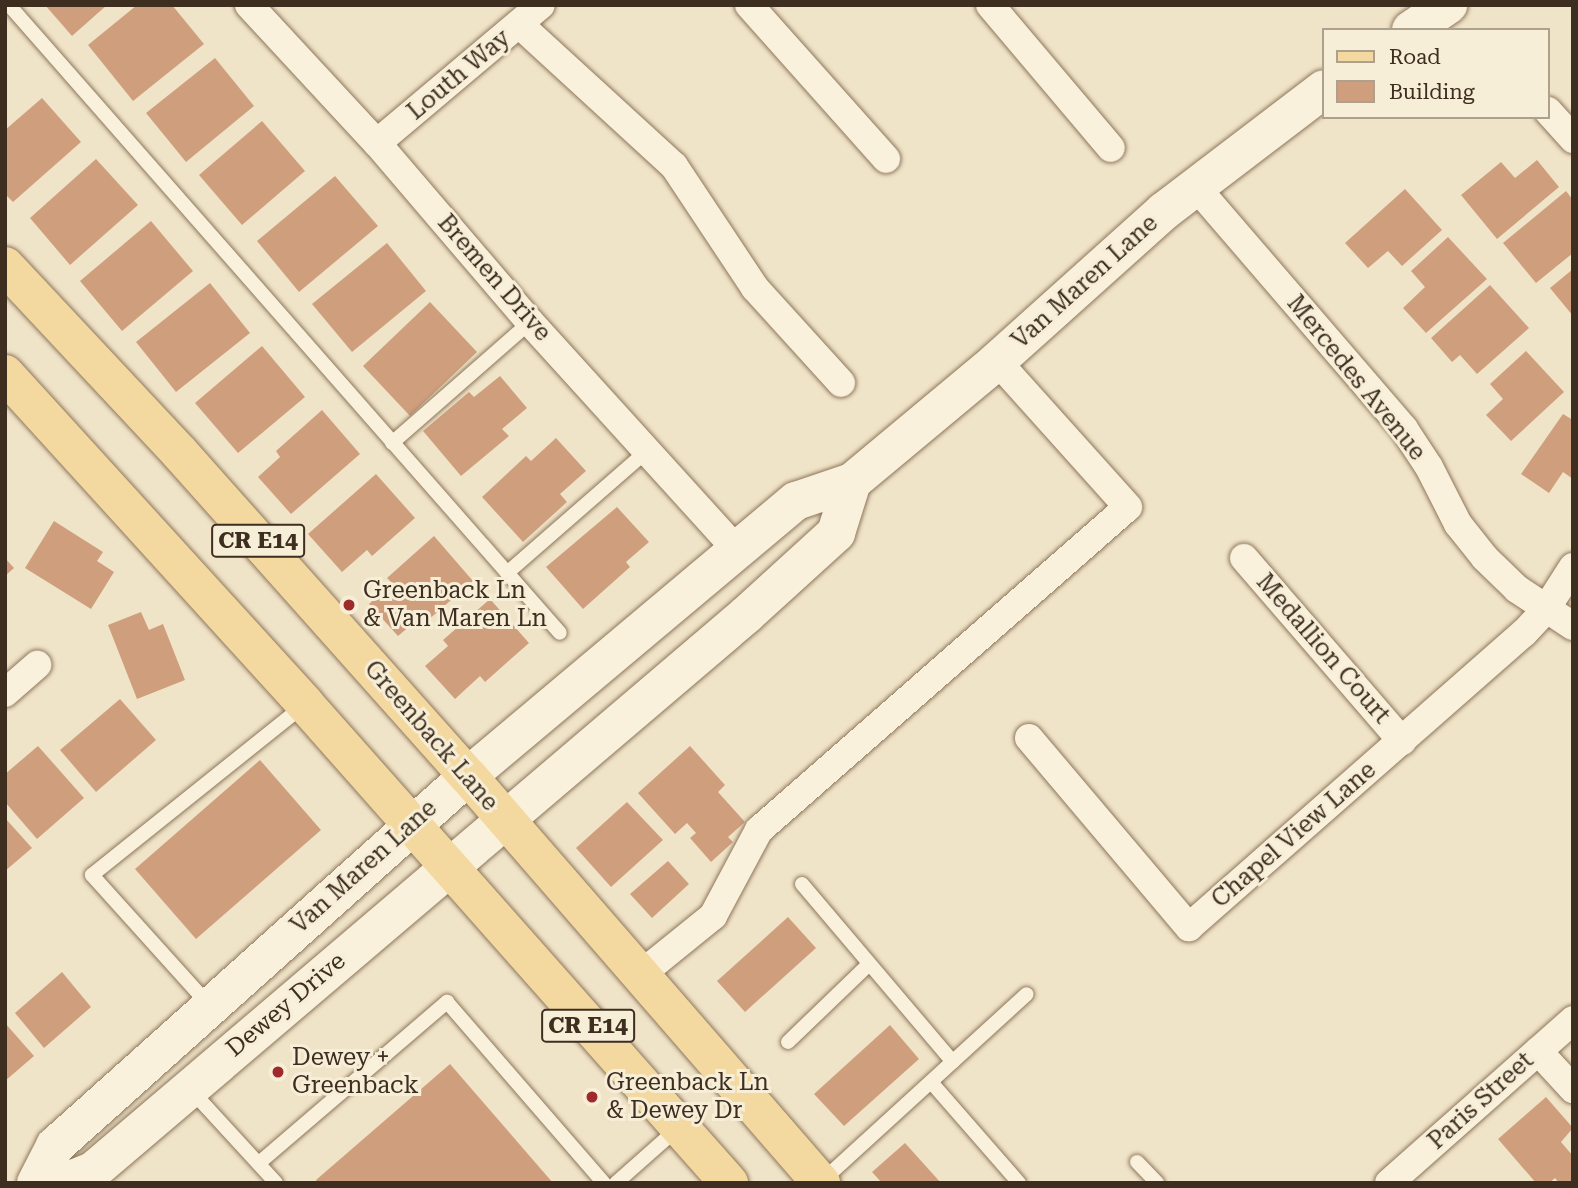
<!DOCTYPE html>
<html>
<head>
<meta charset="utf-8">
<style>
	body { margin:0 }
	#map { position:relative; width:1578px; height:1188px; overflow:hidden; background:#f0e4c8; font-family:"Roboto Serif",serif }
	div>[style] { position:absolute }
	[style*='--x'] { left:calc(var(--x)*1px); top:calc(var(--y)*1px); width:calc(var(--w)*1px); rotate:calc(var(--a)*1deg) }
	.building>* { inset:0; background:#cf9f7d }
	.roads { filter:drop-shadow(0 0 2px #8d765c) drop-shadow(0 0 2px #8d765c) }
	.lane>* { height:14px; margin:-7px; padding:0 7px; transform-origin:7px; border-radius:7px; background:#faf1dc }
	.street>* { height:28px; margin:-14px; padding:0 14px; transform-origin:14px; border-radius:14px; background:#faf1dc }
	.secondary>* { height:38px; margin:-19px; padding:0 19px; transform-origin:19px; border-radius:19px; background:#faf1dc }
	.primary>* { height:38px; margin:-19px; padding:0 19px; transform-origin:19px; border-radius:19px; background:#f3d9a0 }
	.dots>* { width:19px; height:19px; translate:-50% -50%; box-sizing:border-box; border:4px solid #f7eed8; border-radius:50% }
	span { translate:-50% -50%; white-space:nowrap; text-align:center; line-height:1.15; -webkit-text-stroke:6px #f7eed8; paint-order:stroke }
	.shield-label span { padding:2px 5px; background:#f7eed8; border:2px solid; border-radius:5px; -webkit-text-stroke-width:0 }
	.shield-label { font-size:23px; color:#3d2e20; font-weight:700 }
	.street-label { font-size:24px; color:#3d2e20 }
	.poi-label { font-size:24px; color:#3d2e20 }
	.left { translate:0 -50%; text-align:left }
	.frame { position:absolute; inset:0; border:7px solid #3d2e20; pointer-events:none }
	.legend { position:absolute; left:1322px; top:28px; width:228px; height:91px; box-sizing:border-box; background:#f7eed8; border:2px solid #ada18e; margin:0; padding:9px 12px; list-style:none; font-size:21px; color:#3d2e20 }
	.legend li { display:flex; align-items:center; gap:14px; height:35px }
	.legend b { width:35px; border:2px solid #ada18e }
</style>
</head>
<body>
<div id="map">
	<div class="building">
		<i style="clip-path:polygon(45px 5px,107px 5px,72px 36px)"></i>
		<i style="clip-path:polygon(137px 5px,172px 5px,204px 44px,133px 101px,88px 45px)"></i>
		<i style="clip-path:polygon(215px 58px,254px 106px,186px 162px,146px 113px)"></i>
		<i style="clip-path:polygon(42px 98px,81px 142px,13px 202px,5px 194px,5px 130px)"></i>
		<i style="clip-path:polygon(262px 121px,305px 171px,242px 225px,199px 175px)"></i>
		<i style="clip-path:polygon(96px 159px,138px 205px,70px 265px,30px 218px)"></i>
		<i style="clip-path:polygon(1537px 160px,1559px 187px,1497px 239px,1461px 195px,1501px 162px,1515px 178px)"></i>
		<i style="clip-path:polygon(335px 176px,378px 226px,299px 292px,257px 241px)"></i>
		<i style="clip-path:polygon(1405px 189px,1442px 230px,1402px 266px,1388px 251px,1368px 268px,1345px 243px)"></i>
		<i style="clip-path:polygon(1566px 191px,1573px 200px,1573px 253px,1536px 283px,1503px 243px)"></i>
		<i style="clip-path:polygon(151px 221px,193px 271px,122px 331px,80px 281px)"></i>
		<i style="clip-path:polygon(1448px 237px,1487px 279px,1426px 333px,1403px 308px,1425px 287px,1411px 271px)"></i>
		<i style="clip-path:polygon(387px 243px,426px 291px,352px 352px,312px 304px)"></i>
		<i style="clip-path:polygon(1573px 269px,1573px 316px,1550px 288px)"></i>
		<i style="clip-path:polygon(210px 283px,250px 333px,176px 392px,136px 342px)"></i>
		<i style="clip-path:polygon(1490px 285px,1529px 328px,1477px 374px,1460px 355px,1452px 362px,1431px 338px)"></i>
		<i style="clip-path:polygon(430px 302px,477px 352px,410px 416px,363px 366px)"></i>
		<i style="clip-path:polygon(262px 346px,305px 397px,238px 453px,195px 403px)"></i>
		<i style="clip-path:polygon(1526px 351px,1564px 392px,1511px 441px,1486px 415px,1503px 399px,1490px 384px)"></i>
		<i style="clip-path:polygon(500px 376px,527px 408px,502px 429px,509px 436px,461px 476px,423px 431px,469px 392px,474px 397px)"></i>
		<i style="clip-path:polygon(322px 410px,360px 454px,291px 514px,258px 477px,280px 457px,276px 451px)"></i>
		<i style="clip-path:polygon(1563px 414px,1573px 420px,1573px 479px,1563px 472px,1549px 493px,1521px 474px)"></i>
		<i style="clip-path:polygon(556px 438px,586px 471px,560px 494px,567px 502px,523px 542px,482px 497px,526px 456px,531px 461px)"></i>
		<i style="clip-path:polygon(376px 474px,415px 518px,372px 556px,367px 550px,342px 572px,308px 534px)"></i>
		<i style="clip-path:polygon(617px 507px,649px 542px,626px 562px,630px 567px,583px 609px,546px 567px)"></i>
		<i style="clip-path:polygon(54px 521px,103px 552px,97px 561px,114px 572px,91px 609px,25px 568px)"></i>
		<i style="clip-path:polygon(434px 536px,473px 581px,427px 621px,423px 615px,398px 636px,369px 604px,392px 583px,387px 578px)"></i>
		<i style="clip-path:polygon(5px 558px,14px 568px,5px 576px)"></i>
		<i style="clip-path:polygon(490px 599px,529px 643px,485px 682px,480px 676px,455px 699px,425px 666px,448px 646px,443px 640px)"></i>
		<i style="clip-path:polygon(141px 612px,149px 630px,163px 624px,185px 680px,137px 699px,108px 625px)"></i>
		<i style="clip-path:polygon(120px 699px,156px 740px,96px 792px,60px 750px)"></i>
		<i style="clip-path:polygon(38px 746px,84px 798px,37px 839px,5px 802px,5px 774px)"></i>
		<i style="clip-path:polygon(690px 746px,725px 785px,718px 792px,745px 822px,728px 837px,733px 842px,711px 862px,690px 838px,696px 833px,687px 823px,675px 834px,638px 793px)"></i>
		<i style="clip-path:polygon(260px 760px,321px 830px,196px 939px,135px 869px)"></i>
		<i style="clip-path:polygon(627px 802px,663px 840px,611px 887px,576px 848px)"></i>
		<i style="clip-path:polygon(5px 818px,32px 848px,5px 871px)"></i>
		<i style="clip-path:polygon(668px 861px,689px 884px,652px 918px,630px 894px)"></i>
		<i style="clip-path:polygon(788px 917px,816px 948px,745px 1012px,717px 981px)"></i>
		<i style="clip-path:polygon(62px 972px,91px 1007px,44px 1048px,15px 1013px)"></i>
		<i style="clip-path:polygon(5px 1023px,34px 1056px,5px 1081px)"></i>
		<i style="clip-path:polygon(890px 1025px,919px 1059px,844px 1126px,814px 1094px)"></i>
		<i style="clip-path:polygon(450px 1064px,553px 1183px,318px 1183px,316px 1180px)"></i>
		<i style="clip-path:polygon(1546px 1097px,1573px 1128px,1561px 1142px,1573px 1156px,1573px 1183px,1559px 1183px,1555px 1178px,1549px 1183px,1536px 1183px,1498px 1139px)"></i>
		<i style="clip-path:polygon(905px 1143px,941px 1183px,882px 1183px,872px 1172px)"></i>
	</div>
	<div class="roads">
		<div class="lane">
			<i style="--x:9;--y:5;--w:835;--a:48.74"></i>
			<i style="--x:392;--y:443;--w:184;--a:-41.2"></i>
			<i style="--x:507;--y:573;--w:186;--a:-41.1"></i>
			<i style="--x:802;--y:884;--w:233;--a:49.7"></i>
			<i style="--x:209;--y:1005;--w:175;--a:-132"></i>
			<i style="--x:92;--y:875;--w:272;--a:-38.7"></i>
			<i style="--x:788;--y:1042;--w:112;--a:-43.9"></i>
			<i style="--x:931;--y:1082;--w:134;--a:48.9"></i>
			<i style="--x:190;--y:1089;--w:127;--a:47.5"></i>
			<i style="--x:1137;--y:1162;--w:29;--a:46"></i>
			<i style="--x:259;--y:1163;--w:248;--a:-40.6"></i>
			<i style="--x:447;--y:1002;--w:240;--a:49.1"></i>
			<i style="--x:822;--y:1181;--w:277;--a:-42.4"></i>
			<i style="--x:616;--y:1183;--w:83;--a:-41.6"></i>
		</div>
		<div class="street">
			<i style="--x:249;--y:5;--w:188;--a:47.2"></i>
			<i style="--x:377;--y:143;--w:235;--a:49.5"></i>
			<i style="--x:530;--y:322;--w:309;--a:47.8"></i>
			<i style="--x:749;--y:5;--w:206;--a:48.3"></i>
			<i style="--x:990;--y:5;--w:187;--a:49.8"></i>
			<i style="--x:519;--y:24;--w:210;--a:42.5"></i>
			<i style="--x:674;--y:166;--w:146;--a:56.4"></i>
			<i style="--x:755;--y:288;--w:128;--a:47.8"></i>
			<i style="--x:1548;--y:111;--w:38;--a:48"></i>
			<i style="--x:377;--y:143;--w:214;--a:-40.1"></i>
			<i style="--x:1196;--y:187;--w:319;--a:49.3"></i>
			<i style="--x:1404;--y:429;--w:45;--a:56.7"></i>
			<i style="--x:1429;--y:467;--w:64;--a:63"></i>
			<i style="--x:1458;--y:524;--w:43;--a:51.5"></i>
			<i style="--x:1485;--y:558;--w:45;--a:44.1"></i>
			<i style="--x:1517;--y:589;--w:67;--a:33.5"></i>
			<i style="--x:1244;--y:558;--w:242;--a:49.2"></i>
			<i style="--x:5;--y:693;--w:43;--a:-41.2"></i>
			<i style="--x:1029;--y:738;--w:248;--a:49.8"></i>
			<i style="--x:1189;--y:927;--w:446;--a:-41.3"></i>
			<i style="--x:1524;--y:633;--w:33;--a:-47"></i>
			<i style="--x:1546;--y:609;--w:50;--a:-57.3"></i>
			<i style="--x:640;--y:975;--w:94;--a:-38.9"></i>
			<i style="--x:713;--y:916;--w:98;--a:-61.9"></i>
			<i style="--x:759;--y:830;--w:490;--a:-41.2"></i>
			<i style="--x:1128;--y:507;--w:196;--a:-131.9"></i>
			<i style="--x:1538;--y:1051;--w:52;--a:47.4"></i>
			<i style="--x:1389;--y:1183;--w:246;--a:-41.5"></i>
		</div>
		<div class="secondary">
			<i style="--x:1411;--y:30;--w:45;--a:-34"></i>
			<i style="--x:36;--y:1183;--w:42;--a:-62.8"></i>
			<i style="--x:55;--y:1146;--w:554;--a:-41.86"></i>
			<i style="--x:468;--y:776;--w:428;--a:-40"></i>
			<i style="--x:796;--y:501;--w:59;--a:-18.7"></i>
			<i style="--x:852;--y:482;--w:189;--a:-39.8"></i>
			<i style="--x:997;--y:361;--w:224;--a:-41.9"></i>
			<i style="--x:1164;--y:211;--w:201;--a:-37.3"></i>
			<i style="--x:63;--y:1183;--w:32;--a:-22"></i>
			<i style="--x:93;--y:1171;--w:858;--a:-40.41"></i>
			<i style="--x:746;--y:615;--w:122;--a:-42.3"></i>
			<i style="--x:836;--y:533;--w:53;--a:-72.6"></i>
		</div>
		<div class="primary">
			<i style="--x:5;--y:266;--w:255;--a:46.9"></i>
			<i style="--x:179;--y:452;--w:434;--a:48.3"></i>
			<i style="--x:468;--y:776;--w:539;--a:49.06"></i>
			<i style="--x:5;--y:374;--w:446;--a:47.7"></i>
			<i style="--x:305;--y:704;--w:640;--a:48.49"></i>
		</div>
	</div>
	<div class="dots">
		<i style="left:349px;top:605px;background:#9e2a2b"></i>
		<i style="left:278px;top:1072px;background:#9e2a2b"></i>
		<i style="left:592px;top:1097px;background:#9e2a2b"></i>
	</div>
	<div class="shield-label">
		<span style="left:258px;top:541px">CR E14</span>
		<span style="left:588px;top:1026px">CR E14</span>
	</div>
	<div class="street-label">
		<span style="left:459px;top:75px;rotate:-40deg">Louth Way</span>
		<span style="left:494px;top:278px;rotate:49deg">Bremen Drive</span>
		<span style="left:1085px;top:282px;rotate:-42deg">Van Maren Lane</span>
		<span style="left:1356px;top:378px;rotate:51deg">Mercedes Avenue</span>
		<span style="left:1323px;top:649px;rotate:49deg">Medallion Court</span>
		<span style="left:431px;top:736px;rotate:49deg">Greenback Lane</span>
		<span style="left:1294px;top:835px;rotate:-41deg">Chapel View Lane</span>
		<span style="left:364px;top:867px;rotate:-42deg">Van Maren Lane</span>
		<span style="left:286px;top:1005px;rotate:-40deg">Dewey Drive</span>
		<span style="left:1481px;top:1101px;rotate:-42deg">Paris Street</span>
	</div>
	<div class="poi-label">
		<span class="left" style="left:363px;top:605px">Greenback Ln<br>&amp; Van Maren Ln</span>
		<span class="left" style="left:292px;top:1072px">Dewey +<br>Greenback</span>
		<span class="left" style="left:606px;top:1097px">Greenback Ln<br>&amp; Dewey Dr</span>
	</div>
	<div class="frame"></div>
	<ul class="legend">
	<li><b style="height:9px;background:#f3d9a0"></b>Road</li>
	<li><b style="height:19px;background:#cf9f7d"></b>Building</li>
	</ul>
</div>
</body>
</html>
